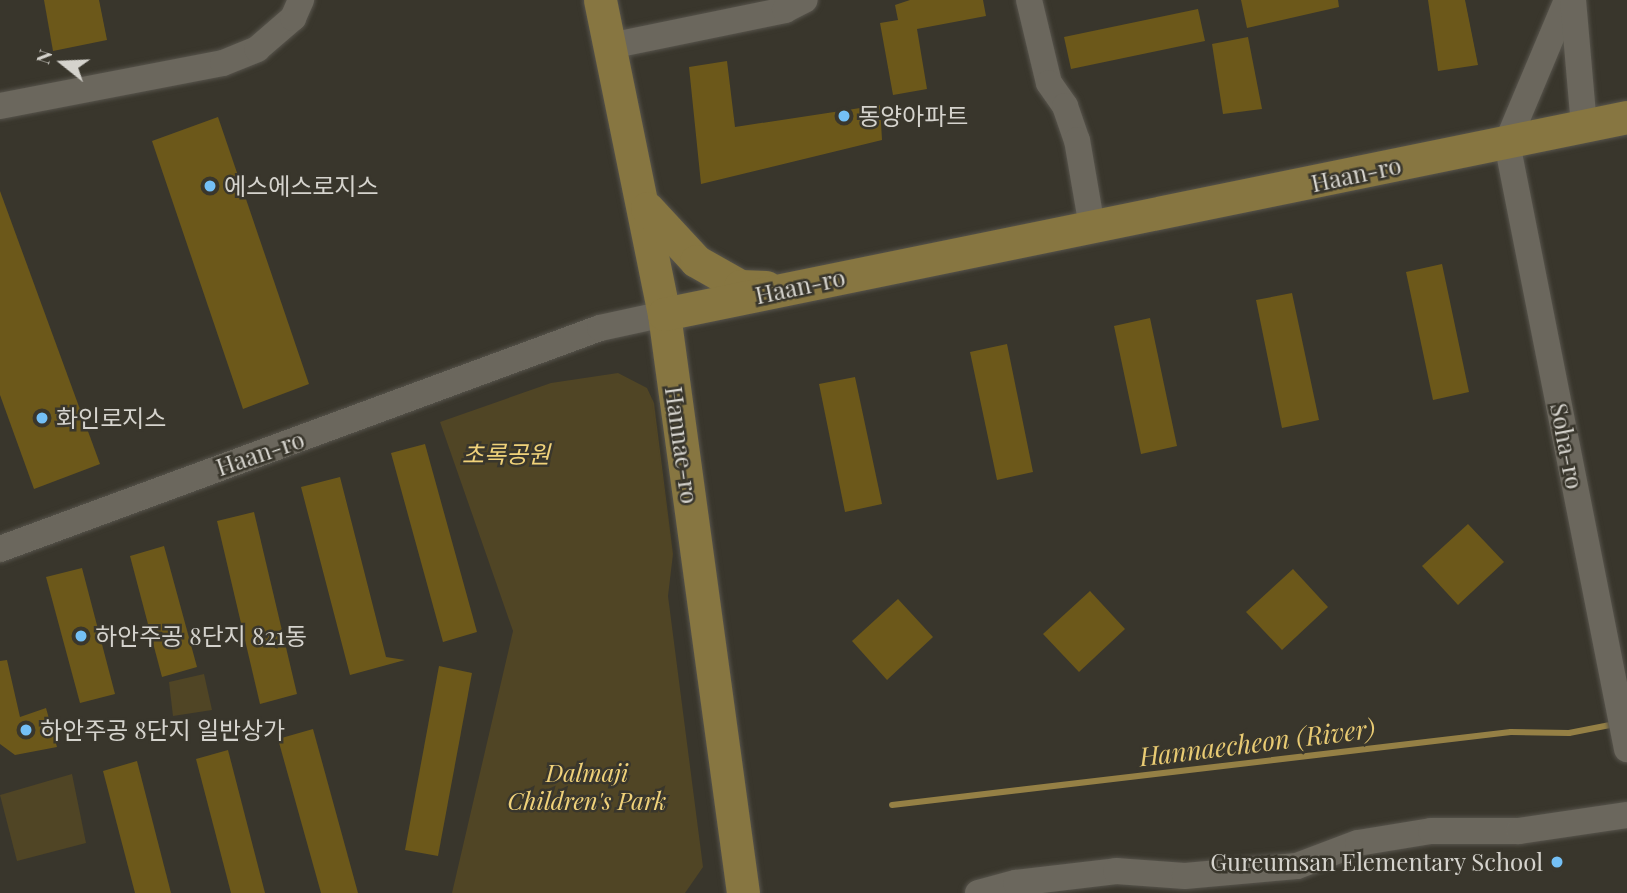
<!DOCTYPE html>
<html>
<head>
<meta charset="utf-8">
<style>
	body { margin:0 }
	#map { position:relative; width:1627px; height:893px; overflow:hidden; background:#39362c; font-family:"Playfair Display","Noto Sans KR",serif }
	div>[style] { position:absolute }
	[style*='--x'] { left:calc(var(--x)*1px); top:calc(var(--y)*1px); width:calc(var(--w)*1px); rotate:calc(var(--a)*1deg) }
	.green>* { inset:0; background:#504525 }
	.stream>* { height:6px; margin:-3px; padding:0 3px; transform-origin:3px; border-radius:3px; background:#958045 }
	.building>* { inset:0; background:#6c581a }
	.roads { filter:drop-shadow(0 0 2px #57544c) drop-shadow(0 0 2px #57544c) }
	.minor>* { height:26px; margin:-13px; padding:0 13px; transform-origin:13px; border-radius:13px; background:#6b675d }
	.major>* { height:33px; margin:-16.5px; padding:0 16.5px; transform-origin:16.5px; border-radius:16.5px; background:#877641 }
	.dots>* { width:19px; height:19px; translate:-50% -50%; box-sizing:border-box; border:4px solid #39362c; border-radius:50% }
	span { translate:-50% -50%; white-space:nowrap; text-align:center; line-height:1.15; -webkit-text-stroke:5px #39362c; paint-order:stroke }
	.poi-label { font-size:24px; color:#d5d3cd }
	.left { translate:0 -50%; text-align:left }
	.right { translate:-100% -50%; text-align:right }
	.street-label { font-size:24px; color:#d5d3cd }
	.park-label { font-size:24px; color:#f0d27a; font-style:italic }
	.water-label { font-size:26px; color:#e9cb73; font-style:italic }
	.north { position:absolute; left:28px; top:28px; width:70px; height:70px; -webkit-text-stroke:5px #39362c; paint-order:stroke; rotate:288deg; font-size:19px; font-weight:700; line-height:28px; text-align:center; color:#d5d3cd }
	.north::after { content:''; display:block; margin:auto; width:24px; height:32px; background:#d5d3cd; clip-path:polygon(50% 0,100% 100%,50% 72%,0 100%) }
</style>
</head>
<body>
<div id="map">
	<div class="green">
		<i style="clip-path:polygon(618px 373px,647px 388px,654px 403px,673px 554px,668px 596px,703px 867px,685px 893px,452px 893px,513px 631px,440px 422px,551px 383px)"></i>
		<i style="clip-path:polygon(204px 674px,212px 710px,173px 716px,169px 682px)"></i>
		<i style="clip-path:polygon(72px 774px,86px 843px,17px 861px,0 795px)"></i>
	</div>
	<div class="stream">
		<i style="--x:892;--y:805;--w:623;--a:-6.73"></i>
		<i style="--x:1511;--y:732;--w:58;--a:1"></i>
		<i style="--x:1569;--y:733;--w:47;--a:-11.1"></i>
	</div>
	<div class="building">
		<i style="clip-path:polygon(44px 0,99px 0,107px 40px,53px 51px)"></i>
		<i style="clip-path:polygon(910px 0,983px 0,986px 16px,917px 29px,927px 89px,893px 95px,880px 23px,898px 20px,895px 5px)"></i>
		<i style="clip-path:polygon(1241px 0,1338px 0,1339px 7px,1247px 28px)"></i>
		<i style="clip-path:polygon(1428px 0,1465px 0,1478px 65px,1438px 71px)"></i>
		<i style="clip-path:polygon(1198px 9px,1205px 41px,1071px 69px,1064px 37px)"></i>
		<i style="clip-path:polygon(1248px 37px,1262px 109px,1223px 114px,1212px 44px)"></i>
		<i style="clip-path:polygon(727px 61px,735px 127px,880px 105px,882px 140px,701px 184px,689px 67px)"></i>
		<i style="clip-path:polygon(218px 117px,309px 384px,243px 409px,152px 141px)"></i>
		<i style="clip-path:polygon(0 191px,100px 464px,34px 489px,0 395px)"></i>
		<i style="clip-path:polygon(1442px 264px,1469px 392px,1433px 400px,1406px 272px)"></i>
		<i style="clip-path:polygon(1292px 293px,1319px 420px,1282px 428px,1256px 300px)"></i>
		<i style="clip-path:polygon(1150px 318px,1177px 446px,1141px 454px,1114px 326px)"></i>
		<i style="clip-path:polygon(1007px 344px,1033px 472px,997px 480px,970px 352px)"></i>
		<i style="clip-path:polygon(855px 377px,882px 504px,845px 512px,819px 384px)"></i>
		<i style="clip-path:polygon(425px 444px,477px 632px,443px 642px,391px 453px)"></i>
		<i style="clip-path:polygon(340px 477px,386px 657px,405px 660px,350px 675px,301px 487px)"></i>
		<i style="clip-path:polygon(254px 512px,297px 694px,260px 704px,217px 521px)"></i>
		<i style="clip-path:polygon(1468px 524px,1504px 562px,1458px 605px,1422px 566px)"></i>
		<i style="clip-path:polygon(164px 546px,197px 667px,162px 677px,130px 556px)"></i>
		<i style="clip-path:polygon(82px 568px,115px 694px,80px 703px,46px 577px)"></i>
		<i style="clip-path:polygon(1293px 569px,1328px 607px,1282px 650px,1246px 612px)"></i>
		<i style="clip-path:polygon(1090px 591px,1125px 629px,1079px 672px,1043px 634px)"></i>
		<i style="clip-path:polygon(898px 599px,933px 637px,887px 680px,852px 641px)"></i>
		<i style="clip-path:polygon(7px 660px,20px 717px,46px 708px,57px 747px,15px 755px,0 744px,0 661px)"></i>
		<i style="clip-path:polygon(439px 666px,472px 673px,438px 856px,405px 850px)"></i>
		<i style="clip-path:polygon(313px 729px,358px 893px,321px 893px,278px 739px)"></i>
		<i style="clip-path:polygon(228px 750px,265px 893px,231px 893px,196px 759px)"></i>
		<i style="clip-path:polygon(137px 761px,171px 893px,135px 893px,103px 771px)"></i>
	</div>
	<div class="roads">
		<div class="minor">
			<i style="--x:1029;--y:0;--w:85;--a:76.5"></i>
			<i style="--x:1049;--y:83;--w:28;--a:55"></i>
			<i style="--x:1065;--y:106;--w:36;--a:71"></i>
			<i style="--x:1077;--y:140;--w:88;--a:80.2"></i>
			<i style="--x:1567;--y:0;--w:155;--a:112.8"></i>
			<i style="--x:1507;--y:143;--w:618;--a:78.8"></i>
			<i style="--x:1573;--y:0;--w:126;--a:85"></i>
			<i style="--x:610;--y:46;--w:179;--a:-11.6"></i>
			<i style="--x:785;--y:10;--w:22;--a:-27"></i>
			<i style="--x:0;--y:106;--w:227;--a:-10.9"></i>
			<i style="--x:223;--y:63;--w:37;--a:-22"></i>
			<i style="--x:257;--y:49;--w:48;--a:-40.7"></i>
			<i style="--x:293;--y:18;--w:20;--a:-66"></i>
			<i style="--x:0;--y:549;--w:639;--a:-20.22"></i>
			<i style="--x:600;--y:328;--w:66;--a:-12.3"></i>
			<i style="--x:978;--y:893;--w:39;--a:-15"></i>
			<i style="--x:1016;--y:883;--w:101;--a:-6.8"></i>
			<i style="--x:1116;--y:871;--w:69;--a:4.1"></i>
			<i style="--x:1185;--y:876;--w:112;--a:-5.1"></i>
			<i style="--x:1297;--y:866;--w:65;--a:-20.7"></i>
			<i style="--x:1358;--y:843;--w:74;--a:-9.3"></i>
			<i style="--x:1431;--y:831;--w:88;--a:0"></i>
			<i style="--x:1519;--y:831;--w:109;--a:-8.4"></i>
		</div>
		<div class="major">
			<i style="--x:600;--y:0;--w:320;--a:78.5"></i>
			<i style="--x:664;--y:314;--w:584;--a:82.23"></i>
			<i style="--x:647;--y:208;--w:72;--a:47.2"></i>
			<i style="--x:696;--y:261;--w:51;--a:29.6"></i>
			<i style="--x:740;--y:286;--w:26;--a:2"></i>
			<i style="--x:664;--y:314;--w:983;--a:-11.56"></i>
		</div>
	</div>
	<div class="dots">
		<i style="left:844px;top:116px;background:#74c0f6"></i>
		<i style="left:210px;top:186px;background:#74c0f6"></i>
		<i style="left:42px;top:418px;background:#74c0f6"></i>
		<i style="left:81px;top:636px;background:#74c0f6"></i>
		<i style="left:26px;top:730px;background:#74c0f6"></i>
		<i style="left:1557px;top:862px;background:#74c0f6"></i>
	</div>
	<div class="poi-label">
		<span class="left" style="left:858px;top:116px">동양아파트</span>
		<span class="left" style="left:224px;top:186px">에스에스로지스</span>
		<span class="left" style="left:56px;top:418px">화인로지스</span>
		<span class="left" style="left:95px;top:636px">하안주공 8단지 821동</span>
		<span class="left" style="left:40px;top:730px">하안주공 8단지 일반상가</span>
		<span class="right" style="left:1543px;top:862px">Gureumsan Elementary School</span>
	</div>
	<div class="street-label">
		<span style="left:1356px;top:174px;rotate:-12deg">Haan-ro</span>
		<span style="left:800px;top:286px;rotate:-12deg">Haan-ro</span>
		<span style="left:682px;top:445px;rotate:82deg">Hannae-ro</span>
		<span style="left:1567px;top:446px;rotate:79deg">Soha-ro</span>
		<span style="left:260px;top:453px;rotate:-19deg">Haan-ro</span>
	</div>
	<div class="park-label">
		<span style="left:506px;top:454px">초록공원</span>
		<span style="left:587px;top:787px">Dalmaji<br>Children's Park</span>
	</div>
	<div class="water-label">
		<span style="left:1257px;top:742px;rotate:-7deg">Hannaecheon (River)</span>
	</div>
	<div class="north">N</div>
</div>
</body>
</html>
